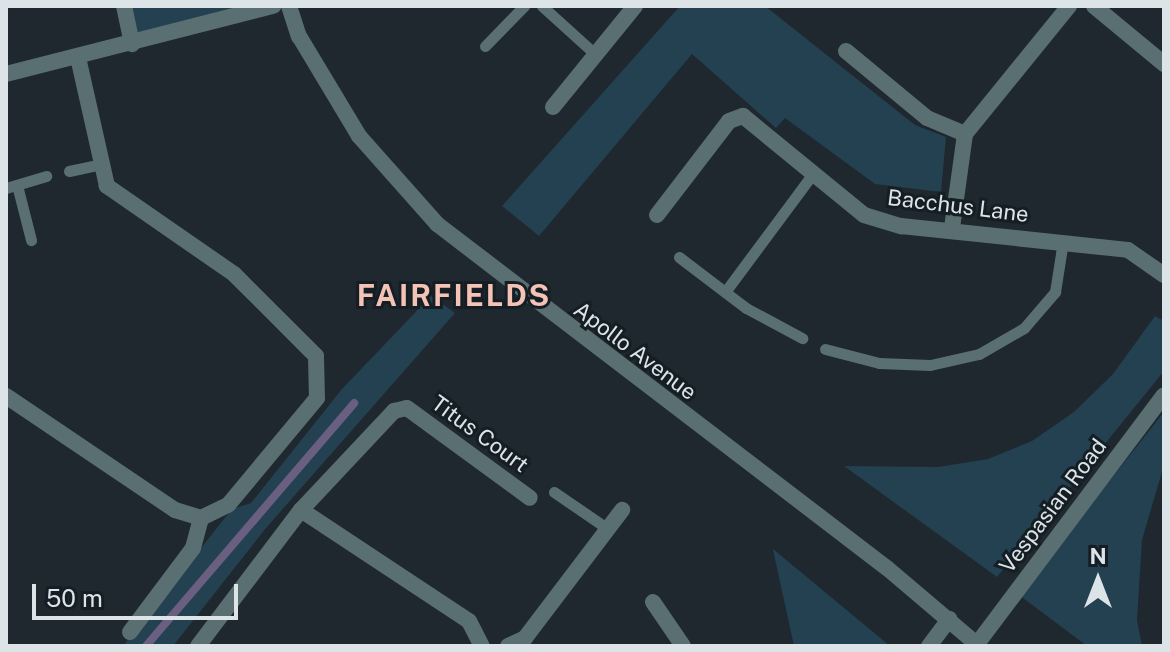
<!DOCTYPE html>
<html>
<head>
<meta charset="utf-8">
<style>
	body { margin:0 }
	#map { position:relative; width:1170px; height:652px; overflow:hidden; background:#1e282e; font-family:"Public Sans",sans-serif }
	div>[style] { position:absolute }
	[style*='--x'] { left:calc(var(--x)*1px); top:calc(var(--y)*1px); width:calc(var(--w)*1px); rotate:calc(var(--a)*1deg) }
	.green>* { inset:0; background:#234151 }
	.stream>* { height:8px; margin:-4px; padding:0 4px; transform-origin:4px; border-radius:4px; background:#6a5f81 }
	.lane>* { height:11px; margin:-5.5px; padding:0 5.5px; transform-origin:5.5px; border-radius:5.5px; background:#5a6f71 }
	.street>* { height:16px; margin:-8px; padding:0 8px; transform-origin:8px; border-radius:8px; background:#5a6f71 }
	span { translate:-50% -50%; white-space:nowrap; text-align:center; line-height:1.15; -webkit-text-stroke:6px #141e24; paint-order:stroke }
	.street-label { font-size:22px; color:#dde4e8 }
	.district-label { font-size:30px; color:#f4c3b5; font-weight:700; letter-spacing:2px }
	.frame { position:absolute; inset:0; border:8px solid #dde4e8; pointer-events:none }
	.north { position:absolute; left:1058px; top:540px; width:80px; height:80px; -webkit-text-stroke:6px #141e24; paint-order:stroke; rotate:0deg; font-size:22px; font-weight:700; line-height:32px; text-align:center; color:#dde4e8 }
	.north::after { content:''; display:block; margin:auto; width:28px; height:36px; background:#dde4e8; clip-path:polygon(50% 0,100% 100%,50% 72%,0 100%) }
	.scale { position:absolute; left:32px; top:584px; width:206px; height:36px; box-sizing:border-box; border:4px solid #dde4e8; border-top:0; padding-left:10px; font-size:24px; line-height:28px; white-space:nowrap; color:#dde4e8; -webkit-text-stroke:6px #141e24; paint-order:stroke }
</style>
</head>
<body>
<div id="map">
	<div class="green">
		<i style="clip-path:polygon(128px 6px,249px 6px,135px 36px)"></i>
		<i style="clip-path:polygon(680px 6px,765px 6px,915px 125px,946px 137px,941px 192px,875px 184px,785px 118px,776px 128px,692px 54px,539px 236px,502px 206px)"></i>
		<i style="clip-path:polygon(431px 296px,455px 313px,266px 528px,173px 646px,123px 646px,232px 509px,251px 503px,342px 389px)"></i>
		<i style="clip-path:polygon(1155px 316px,1164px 321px,1164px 371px,997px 577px,844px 466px,938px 467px,988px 459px,1032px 441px,1074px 412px,1113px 374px)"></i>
		<i style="clip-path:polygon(1164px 412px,1164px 465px,1142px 540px,1137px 620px,1142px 646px,1087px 646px,1019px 595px)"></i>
		<i style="clip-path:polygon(773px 550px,773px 549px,890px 646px,794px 646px)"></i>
	</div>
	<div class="stream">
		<i style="--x:146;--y:646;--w:320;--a:-49.4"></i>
	</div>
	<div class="lane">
		<i style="--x:542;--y:6;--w:73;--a:42.2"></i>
		<i style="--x:485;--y:46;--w:56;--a:-45.7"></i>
		<i style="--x:69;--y:171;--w:33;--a:-12"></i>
		<i style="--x:17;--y:185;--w:57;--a:75.7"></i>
		<i style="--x:6;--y:188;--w:42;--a:-16.7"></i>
		<i style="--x:679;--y:257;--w:84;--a:37.3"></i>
		<i style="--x:746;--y:308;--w:64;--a:28.2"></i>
		<i style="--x:725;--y:292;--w:146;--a:-53.4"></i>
		<i style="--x:825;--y:349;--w:56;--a:14.5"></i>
		<i style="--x:879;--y:363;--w:51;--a:2.2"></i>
		<i style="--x:930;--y:365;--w:50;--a:-12.7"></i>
		<i style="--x:979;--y:354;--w:52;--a:-30"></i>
		<i style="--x:1024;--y:328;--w:48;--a:-49.3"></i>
		<i style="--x:1055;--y:292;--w:52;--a:-81.1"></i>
		<i style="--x:554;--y:492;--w:65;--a:34.4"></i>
	</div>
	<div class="street">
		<i style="--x:124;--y:6;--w:39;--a:78"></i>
		<i style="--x:289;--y:6;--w:32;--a:72"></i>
		<i style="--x:299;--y:36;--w:117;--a:59"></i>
		<i style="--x:359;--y:136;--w:118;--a:48.4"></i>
		<i style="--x:437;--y:224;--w:566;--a:37.4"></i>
		<i style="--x:887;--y:568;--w:121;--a:40.3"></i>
		<i style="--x:1094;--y:6;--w:91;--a:39.6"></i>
		<i style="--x:846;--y:51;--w:105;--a:39.6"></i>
		<i style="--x:927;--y:118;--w:41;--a:22.8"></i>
		<i style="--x:6;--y:74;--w:276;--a:-14.3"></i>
		<i style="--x:553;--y:107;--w:130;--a:-50.9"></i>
		<i style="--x:657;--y:215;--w:118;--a:-52.5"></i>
		<i style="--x:729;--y:121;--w:15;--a:-20"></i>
		<i style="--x:743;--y:116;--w:156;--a:39.3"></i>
		<i style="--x:864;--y:215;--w:39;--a:17"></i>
		<i style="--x:901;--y:226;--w:228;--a:6"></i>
		<i style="--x:1128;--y:250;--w:44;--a:34.8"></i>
		<i style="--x:952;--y:228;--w:95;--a:-82.1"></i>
		<i style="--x:965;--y:134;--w:165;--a:-50.9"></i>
		<i style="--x:6;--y:396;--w:204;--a:34"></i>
		<i style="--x:175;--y:510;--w:27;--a:17"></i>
		<i style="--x:201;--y:518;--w:30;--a:-26"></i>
		<i style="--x:228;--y:505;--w:139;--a:-50.2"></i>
		<i style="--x:317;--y:398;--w:42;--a:-91.4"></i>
		<i style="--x:316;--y:356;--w:116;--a:-135"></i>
		<i style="--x:234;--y:274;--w:155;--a:-145.3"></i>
		<i style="--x:107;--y:186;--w:132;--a:-102.7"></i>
		<i style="--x:301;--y:510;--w:201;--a:33.5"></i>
		<i style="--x:469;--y:621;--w:28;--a:63"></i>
		<i style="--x:653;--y:602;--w:53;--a:55.7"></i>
		<i style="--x:130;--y:632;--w:105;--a:-53.1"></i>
		<i style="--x:193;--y:548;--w:31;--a:-75"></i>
		<i style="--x:977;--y:644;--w:311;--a:-53.1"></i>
		<i style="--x:198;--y:646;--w:171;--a:-52.9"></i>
		<i style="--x:301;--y:510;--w:136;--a:-46.8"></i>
		<i style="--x:394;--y:411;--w:13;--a:-13"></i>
		<i style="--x:407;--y:408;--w:152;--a:36.2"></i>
		<i style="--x:508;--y:646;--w:19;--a:-25"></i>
		<i style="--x:525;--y:638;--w:161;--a:-52.8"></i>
		<i style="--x:929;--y:646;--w:34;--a:-53"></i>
	</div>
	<div class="street-label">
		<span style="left:958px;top:206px;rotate:7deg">Bacchus Lane</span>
		<span style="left:635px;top:351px;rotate:37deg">Apollo Avenue</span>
		<span style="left:480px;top:434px;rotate:36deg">Titus Court</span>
		<span style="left:1053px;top:506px;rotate:-53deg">Vespasian Road</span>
	</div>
	<div class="district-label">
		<span style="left:454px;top:295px">FAIRFIELDS</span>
	</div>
	<div class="frame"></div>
	<div class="north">N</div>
	<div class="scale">50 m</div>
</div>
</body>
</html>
